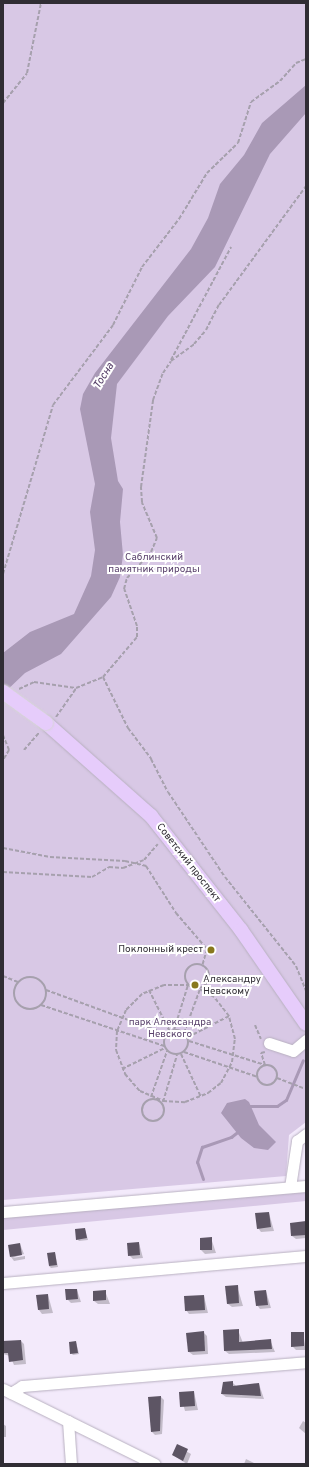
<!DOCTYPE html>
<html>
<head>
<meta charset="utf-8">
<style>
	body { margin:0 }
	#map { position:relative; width:309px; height:1467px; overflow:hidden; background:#f3eafb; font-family:Overpass,sans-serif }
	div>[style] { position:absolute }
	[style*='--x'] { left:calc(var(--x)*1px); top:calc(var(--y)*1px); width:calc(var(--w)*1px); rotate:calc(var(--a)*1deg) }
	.green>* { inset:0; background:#d8c8e5 }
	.water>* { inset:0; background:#a999b6 }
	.shadow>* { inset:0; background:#0003 }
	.stream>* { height:3px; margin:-1.5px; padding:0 1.5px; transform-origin:1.5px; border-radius:1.5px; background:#a999b6 }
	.building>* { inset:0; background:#5d5564 }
	.path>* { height:2px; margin-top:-1px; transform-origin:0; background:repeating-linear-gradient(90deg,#a6a0ad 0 4px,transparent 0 6px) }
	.path>.ring { margin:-1px; padding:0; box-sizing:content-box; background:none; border:2px solid #a6a0ad; border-radius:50% }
	.roads { filter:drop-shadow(0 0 1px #b8b0c0) drop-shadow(0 0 1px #b8b0c0) }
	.minor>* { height:11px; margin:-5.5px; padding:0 5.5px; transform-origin:5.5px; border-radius:5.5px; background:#fff }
	.major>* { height:14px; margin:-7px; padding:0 7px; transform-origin:7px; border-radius:7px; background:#e6ccfb }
	.bridges { filter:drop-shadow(0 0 1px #d6d5d6) drop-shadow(0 0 1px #d6d5d6) }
	.major-bridge>* { height:14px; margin:-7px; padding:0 7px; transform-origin:7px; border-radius:7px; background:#e6ccfb }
	.dots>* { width:11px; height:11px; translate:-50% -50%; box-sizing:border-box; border:2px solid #fff; border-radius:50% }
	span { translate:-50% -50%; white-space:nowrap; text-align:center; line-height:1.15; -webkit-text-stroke:4px #fff; paint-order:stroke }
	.park-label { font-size:10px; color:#5a426c }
	.street-label { font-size:10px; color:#302d34 }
	.poi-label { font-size:10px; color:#302d34 }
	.right { translate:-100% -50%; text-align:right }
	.left { translate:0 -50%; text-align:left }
	.water-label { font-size:11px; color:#513a64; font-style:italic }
	.frame { position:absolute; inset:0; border:4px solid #302d34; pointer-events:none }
</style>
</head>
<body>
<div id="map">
	<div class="green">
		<i style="clip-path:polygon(3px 3px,306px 3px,306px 1122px,289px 1135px,286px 1176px,3px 1200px)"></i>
		<i style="clip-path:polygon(306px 1192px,306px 1201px,3px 1230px,3px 1218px)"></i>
	</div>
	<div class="water">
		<i style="clip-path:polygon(306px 85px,306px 113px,270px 154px,215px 267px,168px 316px,117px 384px,111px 438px,118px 481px,123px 489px,120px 522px,123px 555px,120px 577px,111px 597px,61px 654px,25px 673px,3px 694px,3px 653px,30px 632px,74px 614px,91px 576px,95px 550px,90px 512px,95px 484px,80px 409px,83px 394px,95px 373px,191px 249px,208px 218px,220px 184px,244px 155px,262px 123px)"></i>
		<i style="clip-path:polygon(245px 1099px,249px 1102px,259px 1125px,276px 1142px,268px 1150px,254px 1148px,241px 1138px,221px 1113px,227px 1103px)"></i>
	</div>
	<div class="shadow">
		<i style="clip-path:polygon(269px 1213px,274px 1231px,261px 1232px,258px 1228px)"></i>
		<i style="clip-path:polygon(306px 1227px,306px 1238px,296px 1239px,292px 1236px)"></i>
		<i style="clip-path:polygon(85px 1229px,88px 1240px,79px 1241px,77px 1239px)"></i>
		<i style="clip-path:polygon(211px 1238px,216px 1253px,205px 1254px,201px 1250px)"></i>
		<i style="clip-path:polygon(139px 1243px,143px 1258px,133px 1259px,129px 1255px)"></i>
		<i style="clip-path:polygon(20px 1244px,24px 1254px,12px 1258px,25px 1256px,25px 1259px,14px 1261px,11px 1257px)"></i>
		<i style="clip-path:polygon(55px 1253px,58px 1267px,51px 1268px,49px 1266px)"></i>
		<i style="clip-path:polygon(237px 1286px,243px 1306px,232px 1307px,228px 1304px)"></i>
		<i style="clip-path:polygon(77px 1290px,81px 1302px,71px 1303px,67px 1299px)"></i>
		<i style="clip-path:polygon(105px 1291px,110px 1304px,98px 1304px,94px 1301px)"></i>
		<i style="clip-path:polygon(266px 1291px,271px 1308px,260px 1309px,257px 1305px)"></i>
		<i style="clip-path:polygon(48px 1295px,53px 1313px,42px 1314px,39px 1310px)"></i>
		<i style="clip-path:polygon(204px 1296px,208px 1313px,189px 1314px,186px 1310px)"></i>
		<i style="clip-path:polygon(238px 1330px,243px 1343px,270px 1340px,275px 1352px,229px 1354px,225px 1351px)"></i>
		<i style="clip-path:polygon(203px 1332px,207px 1336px,208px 1354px,193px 1355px,189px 1352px)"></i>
		<i style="clip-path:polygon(303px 1333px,306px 1350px,296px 1350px,292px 1346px)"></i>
		<i style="clip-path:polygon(21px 1341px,24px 1344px,26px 1364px,14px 1365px,10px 1356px,3px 1354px,3px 1342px)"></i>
		<i style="clip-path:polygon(76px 1342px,79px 1354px,73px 1355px,71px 1353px)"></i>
		<i style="clip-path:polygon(232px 1382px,236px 1386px,259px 1384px,264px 1399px,226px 1397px,222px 1394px)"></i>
		<i style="clip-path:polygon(194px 1392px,198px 1410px,185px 1411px,180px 1393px)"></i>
		<i style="clip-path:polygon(161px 1397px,164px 1400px,162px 1434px,155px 1435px,152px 1432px)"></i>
		<i style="clip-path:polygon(303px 1421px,306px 1423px,306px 1434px,299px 1428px)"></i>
		<i style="clip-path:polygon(3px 1424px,6px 1426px,6px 1437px,3px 1437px)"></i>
		<i style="clip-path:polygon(177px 1446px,191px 1454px,187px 1464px,173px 1455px)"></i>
		<i style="clip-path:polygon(246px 1459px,256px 1464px,244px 1464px)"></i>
	</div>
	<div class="stream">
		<i style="--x:248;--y:1106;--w:29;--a:0"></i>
		<i style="--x:277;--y:1106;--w:11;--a:-34"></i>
		<i style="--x:286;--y:1100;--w:43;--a:-67"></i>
		<i style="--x:203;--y:1179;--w:18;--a:-109"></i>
		<i style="--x:197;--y:1162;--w:16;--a:-72"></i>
		<i style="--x:202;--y:1147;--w:31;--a:-19"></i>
		<i style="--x:231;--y:1137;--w:11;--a:-38"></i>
	</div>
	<div class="building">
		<i style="clip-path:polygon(269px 1212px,271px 1227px,257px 1229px,255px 1213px)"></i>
		<i style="clip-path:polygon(306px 1221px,306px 1235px,291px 1236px,290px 1223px)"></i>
		<i style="clip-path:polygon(85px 1228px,87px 1238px,76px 1240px,75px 1229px)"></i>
		<i style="clip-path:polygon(212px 1237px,212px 1250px,200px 1250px,200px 1238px)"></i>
		<i style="clip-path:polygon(139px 1242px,140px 1255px,128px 1256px,127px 1243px)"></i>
		<i style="clip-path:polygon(20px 1243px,22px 1255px,10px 1257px,8px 1245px)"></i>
		<i style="clip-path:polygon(55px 1252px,57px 1265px,49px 1266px,47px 1253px)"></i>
		<i style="clip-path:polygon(238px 1285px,239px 1303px,227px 1304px,225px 1286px)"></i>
		<i style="clip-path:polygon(65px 1289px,77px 1289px,78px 1299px,66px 1300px)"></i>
		<i style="clip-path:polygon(106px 1290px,106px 1300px,93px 1301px,93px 1291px)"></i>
		<i style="clip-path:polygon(266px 1290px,268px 1305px,256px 1306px,254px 1291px)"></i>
		<i style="clip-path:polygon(48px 1294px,49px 1309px,38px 1310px,36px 1295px)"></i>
		<i style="clip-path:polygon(204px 1295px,205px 1310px,185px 1311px,184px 1296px)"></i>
		<i style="clip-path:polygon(239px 1329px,239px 1342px,271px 1339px,272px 1349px,224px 1351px,223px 1330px)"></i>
		<i style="clip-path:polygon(204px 1331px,205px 1351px,188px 1352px,186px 1333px)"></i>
		<i style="clip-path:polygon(291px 1332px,304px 1332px,304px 1346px,291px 1347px)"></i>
		<i style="clip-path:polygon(21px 1340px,23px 1360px,9px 1362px,8px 1353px,3px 1353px,3px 1341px)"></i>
		<i style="clip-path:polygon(76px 1341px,78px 1353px,70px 1354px,69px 1342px)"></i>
		<i style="clip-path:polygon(233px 1381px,233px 1386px,259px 1383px,261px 1396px,221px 1394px,223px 1382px)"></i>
		<i style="clip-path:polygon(194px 1391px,195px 1406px,180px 1407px,179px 1392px)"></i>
		<i style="clip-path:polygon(161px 1396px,160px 1431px,151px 1432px,148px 1397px)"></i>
		<i style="clip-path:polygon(177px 1444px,188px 1449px,183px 1461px,172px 1455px)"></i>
	</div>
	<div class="path">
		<i style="--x:3;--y:103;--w:38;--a:-51"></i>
		<i style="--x:27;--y:73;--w:71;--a:-78.7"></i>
		<i style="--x:171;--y:360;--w:128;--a:-62"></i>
		<i style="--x:3;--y:574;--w:176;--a:-73.5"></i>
		<i style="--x:53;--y:405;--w:100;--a:-53.1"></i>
		<i style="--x:113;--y:325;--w:65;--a:-63.4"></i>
		<i style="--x:142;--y:267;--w:61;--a:-52.4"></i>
		<i style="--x:179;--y:219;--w:54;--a:-58.7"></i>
		<i style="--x:207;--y:173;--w:43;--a:-44.1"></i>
		<i style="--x:238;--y:143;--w:43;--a:-72.4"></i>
		<i style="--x:251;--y:102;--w:36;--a:-36"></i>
		<i style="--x:280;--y:81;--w:24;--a:-48"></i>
		<i style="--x:296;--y:63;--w:11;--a:-22"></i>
		<i style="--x:103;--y:677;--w:52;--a:-49.6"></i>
		<i style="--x:137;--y:637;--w:11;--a:-90"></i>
		<i style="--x:137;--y:626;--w:39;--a:-109"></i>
		<i style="--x:124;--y:589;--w:11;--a:-75"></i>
		<i style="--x:127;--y:578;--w:35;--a:-47"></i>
		<i style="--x:151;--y:552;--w:15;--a:-67"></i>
		<i style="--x:157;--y:538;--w:39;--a:-113"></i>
		<i style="--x:142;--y:502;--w:15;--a:-94"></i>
		<i style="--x:141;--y:487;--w:88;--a:-82.1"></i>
		<i style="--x:153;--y:400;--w:29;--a:-70"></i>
		<i style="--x:163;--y:373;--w:14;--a:-56"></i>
		<i style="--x:171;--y:361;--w:29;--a:-36"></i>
		<i style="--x:194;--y:344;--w:18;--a:-49"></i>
		<i style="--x:206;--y:330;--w:28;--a:-63"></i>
		<i style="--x:219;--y:305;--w:147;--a:-53.8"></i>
		<i style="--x:19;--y:689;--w:17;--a:-25"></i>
		<i style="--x:34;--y:682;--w:42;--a:8.1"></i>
		<i style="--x:56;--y:717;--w:35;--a:-55"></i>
		<i style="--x:76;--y:688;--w:29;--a:-22"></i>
		<i style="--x:103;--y:677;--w:57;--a:63.9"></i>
		<i style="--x:128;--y:728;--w:39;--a:53"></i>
		<i style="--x:151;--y:759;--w:37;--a:63"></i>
		<i style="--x:168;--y:792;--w:102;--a:56.2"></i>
		<i style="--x:225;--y:877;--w:114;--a:51.4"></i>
		<i style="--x:296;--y:966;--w:27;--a:68"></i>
		<i style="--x:3;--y:735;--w:16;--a:68"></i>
		<i style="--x:9;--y:750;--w:12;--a:121"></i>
		<i style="--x:24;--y:750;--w:23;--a:-49"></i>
		<i style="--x:3;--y:848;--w:48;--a:10.8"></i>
		<i style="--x:50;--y:857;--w:75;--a:3.1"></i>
		<i style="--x:125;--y:861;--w:22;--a:13"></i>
		<i style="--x:146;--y:866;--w:56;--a:57.4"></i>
		<i style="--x:176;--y:913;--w:48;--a:49.3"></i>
		<i style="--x:207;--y:949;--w:18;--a:106"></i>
		<i style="--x:3;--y:872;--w:89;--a:3.2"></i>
		<i style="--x:92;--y:877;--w:20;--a:-30"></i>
		<i style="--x:109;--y:867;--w:14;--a:4"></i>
		<i style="--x:123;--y:868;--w:22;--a:-21"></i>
		<i style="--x:144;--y:860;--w:21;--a:-49"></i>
		<i class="ring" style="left:185px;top:964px;width:22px;height:22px"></i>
		<i style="--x:3;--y:976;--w:16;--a:22"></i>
		<i class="ring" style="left:14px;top:977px;width:30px;height:30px"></i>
		<i style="--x:190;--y:985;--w:26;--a:180"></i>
		<i style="--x:164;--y:985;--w:24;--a:158"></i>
		<i style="--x:142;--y:994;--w:23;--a:135"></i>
		<i style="--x:126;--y:1010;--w:23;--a:113"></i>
		<i style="--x:117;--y:1031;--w:19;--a:93"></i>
		<i style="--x:116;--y:1050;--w:26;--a:69"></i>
		<i style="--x:125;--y:1074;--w:23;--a:49"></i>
		<i style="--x:140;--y:1091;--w:25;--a:23"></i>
		<i style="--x:163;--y:1101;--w:22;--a:3"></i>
		<i style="--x:185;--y:1102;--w:25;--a:-21"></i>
		<i style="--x:208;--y:1093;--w:16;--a:-38"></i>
		<i style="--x:221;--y:1083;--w:24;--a:-62"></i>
		<i style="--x:232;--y:1062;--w:23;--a:-83"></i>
		<i style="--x:235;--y:1039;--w:24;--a:-105"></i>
		<i style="--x:229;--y:1016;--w:24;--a:-128"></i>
		<i style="--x:214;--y:997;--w:18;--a:-151"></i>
		<i style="--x:46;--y:990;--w:129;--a:20"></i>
		<i style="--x:149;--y:990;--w:47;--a:63.4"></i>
		<i style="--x:41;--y:1005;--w:130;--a:18.4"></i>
		<i style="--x:255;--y:1025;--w:15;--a:67"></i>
		<i class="ring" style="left:164px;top:1030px;width:22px;height:22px"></i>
		<i style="--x:174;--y:1030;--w:47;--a:-72.7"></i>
		<i style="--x:184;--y:1033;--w:47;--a:-70"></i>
		<i style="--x:188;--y:1037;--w:46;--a:-27.1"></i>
		<i style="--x:189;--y:1041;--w:80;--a:17.5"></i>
		<i style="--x:265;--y:1065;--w:13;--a:-108"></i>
		<i style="--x:261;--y:1053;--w:4;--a:-14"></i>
		<i style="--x:184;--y:1052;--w:78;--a:18.7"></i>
		<i style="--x:181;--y:1054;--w:47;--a:65.1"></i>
		<i class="ring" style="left:257px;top:1065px;width:18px;height:18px"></i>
		<i style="--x:122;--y:1069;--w:48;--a:-26"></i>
		<i style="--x:277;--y:1078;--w:31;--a:21"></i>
		<i style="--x:151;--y:1097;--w:49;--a:-70.8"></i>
		<i class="ring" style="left:142px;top:1099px;width:20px;height:20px"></i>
		<i style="--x:163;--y:1102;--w:49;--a:-73.4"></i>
	</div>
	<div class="roads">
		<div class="minor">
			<i style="--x:269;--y:1043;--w:25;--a:18"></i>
			<i style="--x:293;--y:1051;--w:17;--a:-40"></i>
			<i style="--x:290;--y:1187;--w:47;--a:-81.3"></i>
			<i style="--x:297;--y:1141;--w:11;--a:-38"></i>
			<i style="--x:3;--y:1212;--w:304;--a:-4.9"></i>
			<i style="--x:3;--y:1283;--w:304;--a:-5.1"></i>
			<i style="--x:3;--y:1389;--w:169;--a:26.3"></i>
			<i style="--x:11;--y:1393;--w:13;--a:-32"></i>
			<i style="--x:22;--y:1386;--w:285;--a:-4.8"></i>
			<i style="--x:68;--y:1421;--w:43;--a:86"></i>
		</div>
		<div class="major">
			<i style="--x:46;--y:723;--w:140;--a:41.5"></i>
			<i style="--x:151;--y:816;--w:145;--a:51.7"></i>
			<i style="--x:241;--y:930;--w:114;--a:55.3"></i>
		</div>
	</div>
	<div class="bridges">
		<div class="major-bridge">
			<i style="--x:3;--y:692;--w:53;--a:35.8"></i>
		</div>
	</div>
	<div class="dots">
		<i style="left:211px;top:950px;background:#88781d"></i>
		<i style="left:195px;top:985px;background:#88781d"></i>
	</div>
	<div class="park-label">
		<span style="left:154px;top:563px">Саблинский<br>памятник природы</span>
		<span style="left:170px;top:1028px">парк Александра<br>Невского</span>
	</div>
	<div class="street-label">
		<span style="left:188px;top:863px;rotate:52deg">Советский проспект</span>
	</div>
	<div class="poi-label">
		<span class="right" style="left:203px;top:950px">Поклонный крест</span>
		<span class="left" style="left:203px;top:985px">Александру<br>Невскому</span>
	</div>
	<div class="water-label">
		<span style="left:104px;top:376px;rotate:-58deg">Тосна</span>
	</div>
	<div class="frame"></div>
</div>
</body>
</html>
